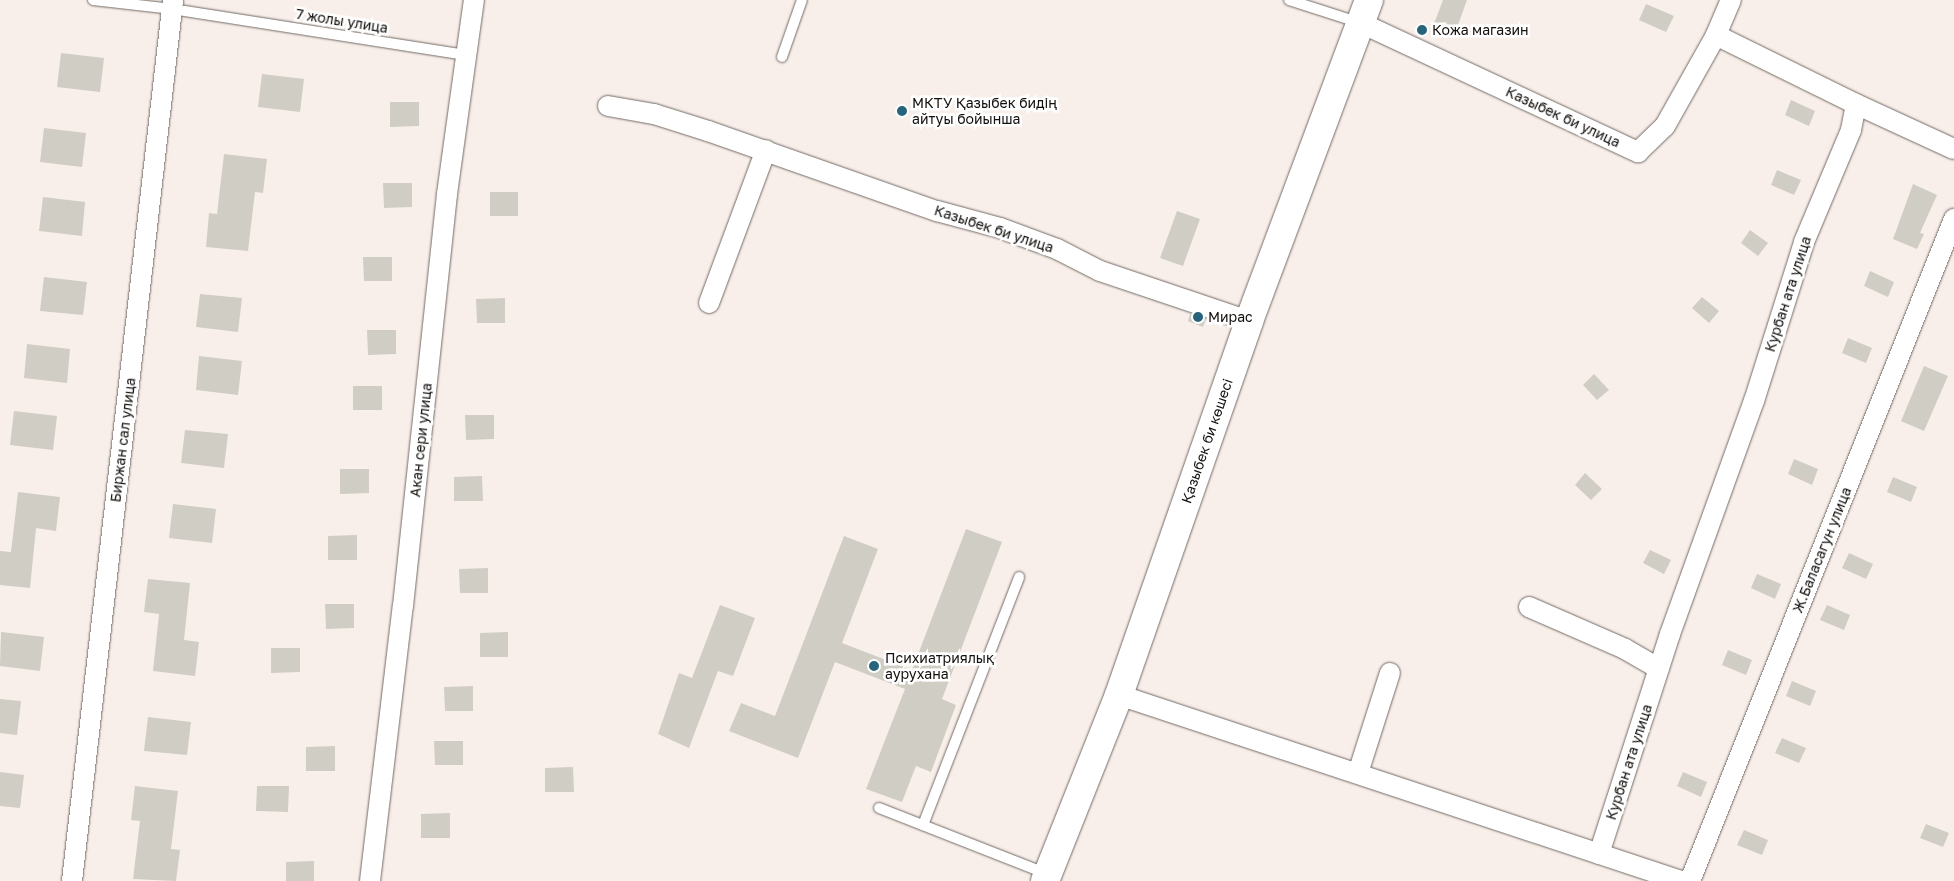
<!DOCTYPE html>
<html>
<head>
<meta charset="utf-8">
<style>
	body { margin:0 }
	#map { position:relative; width:1954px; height:881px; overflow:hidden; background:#f9efea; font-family:"Golos Text",sans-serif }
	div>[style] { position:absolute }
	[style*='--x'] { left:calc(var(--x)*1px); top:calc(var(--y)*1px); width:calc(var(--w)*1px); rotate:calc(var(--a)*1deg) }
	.building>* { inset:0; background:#d0cdc4 }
	.roads { filter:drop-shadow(0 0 1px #726a65) drop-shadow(0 0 1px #726a65) }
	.lane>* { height:10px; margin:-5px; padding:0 5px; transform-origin:5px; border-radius:5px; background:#fff }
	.street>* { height:20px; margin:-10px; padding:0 10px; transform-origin:10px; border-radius:10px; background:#fff }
	.secondary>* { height:28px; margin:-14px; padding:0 14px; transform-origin:14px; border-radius:14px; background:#fff }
	.dots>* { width:14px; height:14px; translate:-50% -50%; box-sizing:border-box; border:2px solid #fff; border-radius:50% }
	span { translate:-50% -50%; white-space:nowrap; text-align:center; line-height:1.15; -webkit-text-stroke:5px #fff; paint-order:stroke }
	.street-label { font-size:14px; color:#120f0d }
	.poi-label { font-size:14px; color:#120f0d }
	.left { translate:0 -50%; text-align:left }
</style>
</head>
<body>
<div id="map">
	<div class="building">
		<i style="clip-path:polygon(1443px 0,1467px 0,1454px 36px,1432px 29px)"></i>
		<i style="clip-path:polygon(1646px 4px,1674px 16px,1666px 32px,1639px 20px)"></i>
		<i style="clip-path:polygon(61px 53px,104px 58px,100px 92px,57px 87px)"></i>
		<i style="clip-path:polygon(262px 74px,304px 79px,300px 112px,258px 107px)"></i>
		<i style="clip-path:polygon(1791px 100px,1815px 111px,1809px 126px,1785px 115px)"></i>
		<i style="clip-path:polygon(390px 102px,419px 102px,419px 126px,390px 127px)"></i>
		<i style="clip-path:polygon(44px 128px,86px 133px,82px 167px,40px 162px)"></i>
		<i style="clip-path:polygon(224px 154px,267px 159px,263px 193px,255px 192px,248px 251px,206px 247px,209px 213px,217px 214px)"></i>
		<i style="clip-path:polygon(1777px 170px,1801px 180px,1794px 195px,1771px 185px)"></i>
		<i style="clip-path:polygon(383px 183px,412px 183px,412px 207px,384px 208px)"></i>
		<i style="clip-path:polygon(1913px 184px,1937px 195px,1920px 233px,1924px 234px,1917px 249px,1893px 239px)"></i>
		<i style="clip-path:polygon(490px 192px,518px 192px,518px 216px,490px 216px)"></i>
		<i style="clip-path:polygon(43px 197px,85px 202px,82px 236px,39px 231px)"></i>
		<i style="clip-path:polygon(1177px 211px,1200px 219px,1183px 266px,1160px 258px)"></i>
		<i style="clip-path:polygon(1750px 230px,1768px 243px,1758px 256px,1741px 243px)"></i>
		<i style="clip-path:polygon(363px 257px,392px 257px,392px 281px,364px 281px)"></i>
		<i style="clip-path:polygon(1870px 271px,1894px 282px,1888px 297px,1864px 286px)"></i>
		<i style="clip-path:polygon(44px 277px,87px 282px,83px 315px,40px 311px)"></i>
		<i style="clip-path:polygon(200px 294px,242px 298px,238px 332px,196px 327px)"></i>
		<i style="clip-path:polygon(1702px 297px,1719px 311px,1709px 323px,1692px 308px)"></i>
		<i style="clip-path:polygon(505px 298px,505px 323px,477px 323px,476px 299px)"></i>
		<i style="clip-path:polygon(1190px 314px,1206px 319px,1203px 327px,1188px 321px)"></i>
		<i style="clip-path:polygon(367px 330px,396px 330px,396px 354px,368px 355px)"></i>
		<i style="clip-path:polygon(1848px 338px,1872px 348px,1866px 363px,1842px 353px)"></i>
		<i style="clip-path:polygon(27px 344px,70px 349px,67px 383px,24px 378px)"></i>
		<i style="clip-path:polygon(199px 356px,242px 361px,238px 395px,196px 390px)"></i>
		<i style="clip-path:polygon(1924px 366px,1948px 376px,1924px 431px,1901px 421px)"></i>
		<i style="clip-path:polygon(1594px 374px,1609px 390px,1597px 400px,1583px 385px)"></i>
		<i style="clip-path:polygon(353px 386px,382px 386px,382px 410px,353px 410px)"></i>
		<i style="clip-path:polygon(14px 411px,57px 416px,53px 450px,10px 445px)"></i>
		<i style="clip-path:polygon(465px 415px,494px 415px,494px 439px,466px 440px)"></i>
		<i style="clip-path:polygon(185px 430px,228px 434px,224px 468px,181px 463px)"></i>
		<i style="clip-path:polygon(1794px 459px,1818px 469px,1812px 485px,1788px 474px)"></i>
		<i style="clip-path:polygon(340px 469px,369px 469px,369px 493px,340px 494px)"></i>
		<i style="clip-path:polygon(1585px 473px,1602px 489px,1591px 500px,1575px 485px)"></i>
		<i style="clip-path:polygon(482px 476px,483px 501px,454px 501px,454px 477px)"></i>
		<i style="clip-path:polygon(1893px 477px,1917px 487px,1911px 502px,1887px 492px)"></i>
		<i style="clip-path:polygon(18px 492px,60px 497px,56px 531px,36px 528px,30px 588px,0 585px,0 551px,11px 552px)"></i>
		<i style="clip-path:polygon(173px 504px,216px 509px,212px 543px,169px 538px)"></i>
		<i style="clip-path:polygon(966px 529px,1002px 542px,942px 699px,956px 705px,931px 772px,916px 766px,902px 802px,866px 789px,905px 689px,835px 662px,798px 758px,729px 731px,741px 703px,775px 716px,844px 536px,878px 549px,842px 643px,912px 670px)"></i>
		<i style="clip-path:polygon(357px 535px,357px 560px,328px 560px,328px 536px)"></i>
		<i style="clip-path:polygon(1650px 550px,1671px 560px,1664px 574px,1643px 563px)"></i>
		<i style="clip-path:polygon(1849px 553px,1873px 564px,1866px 579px,1842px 568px)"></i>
		<i style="clip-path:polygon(488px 568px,488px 593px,460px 593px,459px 569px)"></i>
		<i style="clip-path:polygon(1757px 574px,1781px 584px,1775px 599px,1751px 588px)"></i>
		<i style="clip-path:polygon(148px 579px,190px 583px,184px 640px,199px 642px,195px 676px,153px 671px,159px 614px,144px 612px)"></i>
		<i style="clip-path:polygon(325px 604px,354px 604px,354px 628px,326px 629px)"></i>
		<i style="clip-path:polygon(720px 605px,755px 618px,733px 676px,718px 671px,689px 748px,658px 734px,679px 673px,692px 678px)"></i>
		<i style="clip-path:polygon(1827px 605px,1850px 615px,1844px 630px,1820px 620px)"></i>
		<i style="clip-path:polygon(1px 632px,44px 637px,40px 671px,0 666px)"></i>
		<i style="clip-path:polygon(508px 632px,508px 657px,480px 657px,480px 633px)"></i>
		<i style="clip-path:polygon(271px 648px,300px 648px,300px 672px,271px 673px)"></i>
		<i style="clip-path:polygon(1728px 650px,1752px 660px,1746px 675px,1722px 665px)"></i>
		<i style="clip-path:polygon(1792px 681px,1816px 691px,1810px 706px,1786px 696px)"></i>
		<i style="clip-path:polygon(473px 686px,473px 711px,445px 711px,444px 687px)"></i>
		<i style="clip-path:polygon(0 699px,21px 701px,17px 735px,0 733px)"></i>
		<i style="clip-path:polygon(148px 717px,191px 722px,187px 755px,144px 751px)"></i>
		<i style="clip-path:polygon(1782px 738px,1806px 748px,1799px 763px,1775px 753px)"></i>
		<i style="clip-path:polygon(434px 741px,463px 741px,463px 765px,435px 765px)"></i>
		<i style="clip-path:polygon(335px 746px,335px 771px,306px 771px,306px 747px)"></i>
		<i style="clip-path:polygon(573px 767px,574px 792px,545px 792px,545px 768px)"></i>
		<i style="clip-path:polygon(0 772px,24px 775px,20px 808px,0 806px)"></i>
		<i style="clip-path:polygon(1683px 772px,1707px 782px,1701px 797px,1677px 786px)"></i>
		<i style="clip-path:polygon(135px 786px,178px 791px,171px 849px,180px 850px,176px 881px,133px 879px,140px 821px,131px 820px)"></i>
		<i style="clip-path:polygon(257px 786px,289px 786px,288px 812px,256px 811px)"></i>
		<i style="clip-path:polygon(450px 813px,450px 838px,421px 838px,421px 814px)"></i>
		<i style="clip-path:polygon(1926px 824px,1949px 833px,1943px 847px,1920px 838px)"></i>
		<i style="clip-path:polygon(1744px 830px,1768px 840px,1762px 855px,1737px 845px)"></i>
		<i style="clip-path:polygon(314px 861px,314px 881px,286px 881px,286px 862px)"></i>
	</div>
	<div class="roads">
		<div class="lane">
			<i style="--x:93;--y:0;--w:80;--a:6.5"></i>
			<i style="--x:172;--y:9;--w:299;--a:8.9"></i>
			<i style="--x:1289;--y:0;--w:75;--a:17.9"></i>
			<i style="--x:782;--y:57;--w:60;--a:-70.7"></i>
			<i style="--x:879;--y:808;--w:180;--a:21.4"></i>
			<i style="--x:923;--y:825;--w:266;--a:-68.8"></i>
		</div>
		<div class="street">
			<i style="--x:1361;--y:23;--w:306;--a:25"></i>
			<i style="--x:1638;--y:152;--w:37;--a:-44"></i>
			<i style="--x:1665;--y:126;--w:104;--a:-60.7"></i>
			<i style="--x:1716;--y:35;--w:38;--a:-67"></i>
			<i style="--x:1856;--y:104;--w:108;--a:24.7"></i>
			<i style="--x:608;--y:106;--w:47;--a:9.9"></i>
			<i style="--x:654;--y:114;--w:57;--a:17.5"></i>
			<i style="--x:708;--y:131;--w:243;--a:19.3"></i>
			<i style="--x:937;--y:211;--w:65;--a:15.1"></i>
			<i style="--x:1000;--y:228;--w:61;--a:20.2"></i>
			<i style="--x:1057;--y:249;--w:48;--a:27.1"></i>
			<i style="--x:1100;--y:271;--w:157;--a:18.6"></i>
			<i style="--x:709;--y:303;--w:163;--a:-69.6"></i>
			<i style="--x:1529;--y:607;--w:105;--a:23.6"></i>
			<i style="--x:1625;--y:649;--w:39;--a:30"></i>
			<i style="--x:1119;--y:695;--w:592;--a:18.31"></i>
			<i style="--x:1358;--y:773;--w:105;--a:-72.3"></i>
			<i style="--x:1599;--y:854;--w:231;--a:-72.1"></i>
			<i style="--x:1670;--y:634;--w:248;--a:-70.2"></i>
			<i style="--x:1754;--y:401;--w:167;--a:-72.5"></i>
			<i style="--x:1804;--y:242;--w:121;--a:-67.2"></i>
			<i style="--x:1851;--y:130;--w:26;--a:-79"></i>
			<i style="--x:1856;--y:104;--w:156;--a:-153.8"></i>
			<i style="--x:72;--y:881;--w:887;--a:-83.46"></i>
			<i style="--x:370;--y:881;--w:277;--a:-83.2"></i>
			<i style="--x:403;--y:606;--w:414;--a:-83.9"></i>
			<i style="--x:447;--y:194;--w:196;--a:-82.1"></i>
			<i style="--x:1690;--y:881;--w:713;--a:-68.26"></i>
		</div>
		<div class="secondary">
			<i style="--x:1045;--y:881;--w:200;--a:-68.3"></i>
			<i style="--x:1119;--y:695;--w:396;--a:-70.8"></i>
			<i style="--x:1249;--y:321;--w:343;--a:-69.5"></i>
		</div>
	</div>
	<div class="dots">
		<i style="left:1422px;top:30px;background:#27647b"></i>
		<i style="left:902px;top:111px;background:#27647b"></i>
		<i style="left:1198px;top:317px;background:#27647b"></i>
		<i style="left:874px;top:666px;background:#27647b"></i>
	</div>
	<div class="street-label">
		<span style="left:342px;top:21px;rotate:9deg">7 жолы улица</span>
		<span style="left:1563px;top:117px;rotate:25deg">Казыбек би улица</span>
		<span style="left:994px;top:229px;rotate:18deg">Казыбек би улица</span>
		<span style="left:1788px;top:294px;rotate:-72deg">Курбан ата улица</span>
		<span style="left:123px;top:440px;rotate:-83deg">Биржан сал улица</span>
		<span style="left:421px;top:440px;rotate:-84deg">Акан сери улица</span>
		<span style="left:1207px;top:441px;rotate:-71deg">Қазыбек би көшесі</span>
		<span style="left:1822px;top:550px;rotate:-68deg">Ж.Баласагун улица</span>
		<span style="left:1629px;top:762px;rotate:-72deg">Курбан ата улица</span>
	</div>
	<div class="poi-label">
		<span class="left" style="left:1432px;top:30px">Кожа магазин</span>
		<span class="left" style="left:912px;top:111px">МКТУ Қазыбек бидің<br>айтуы бойынша</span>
		<span class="left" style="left:1208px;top:317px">Мирас</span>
		<span class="left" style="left:885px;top:666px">Психиатриялық<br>аурухана</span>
	</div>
</div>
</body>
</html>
